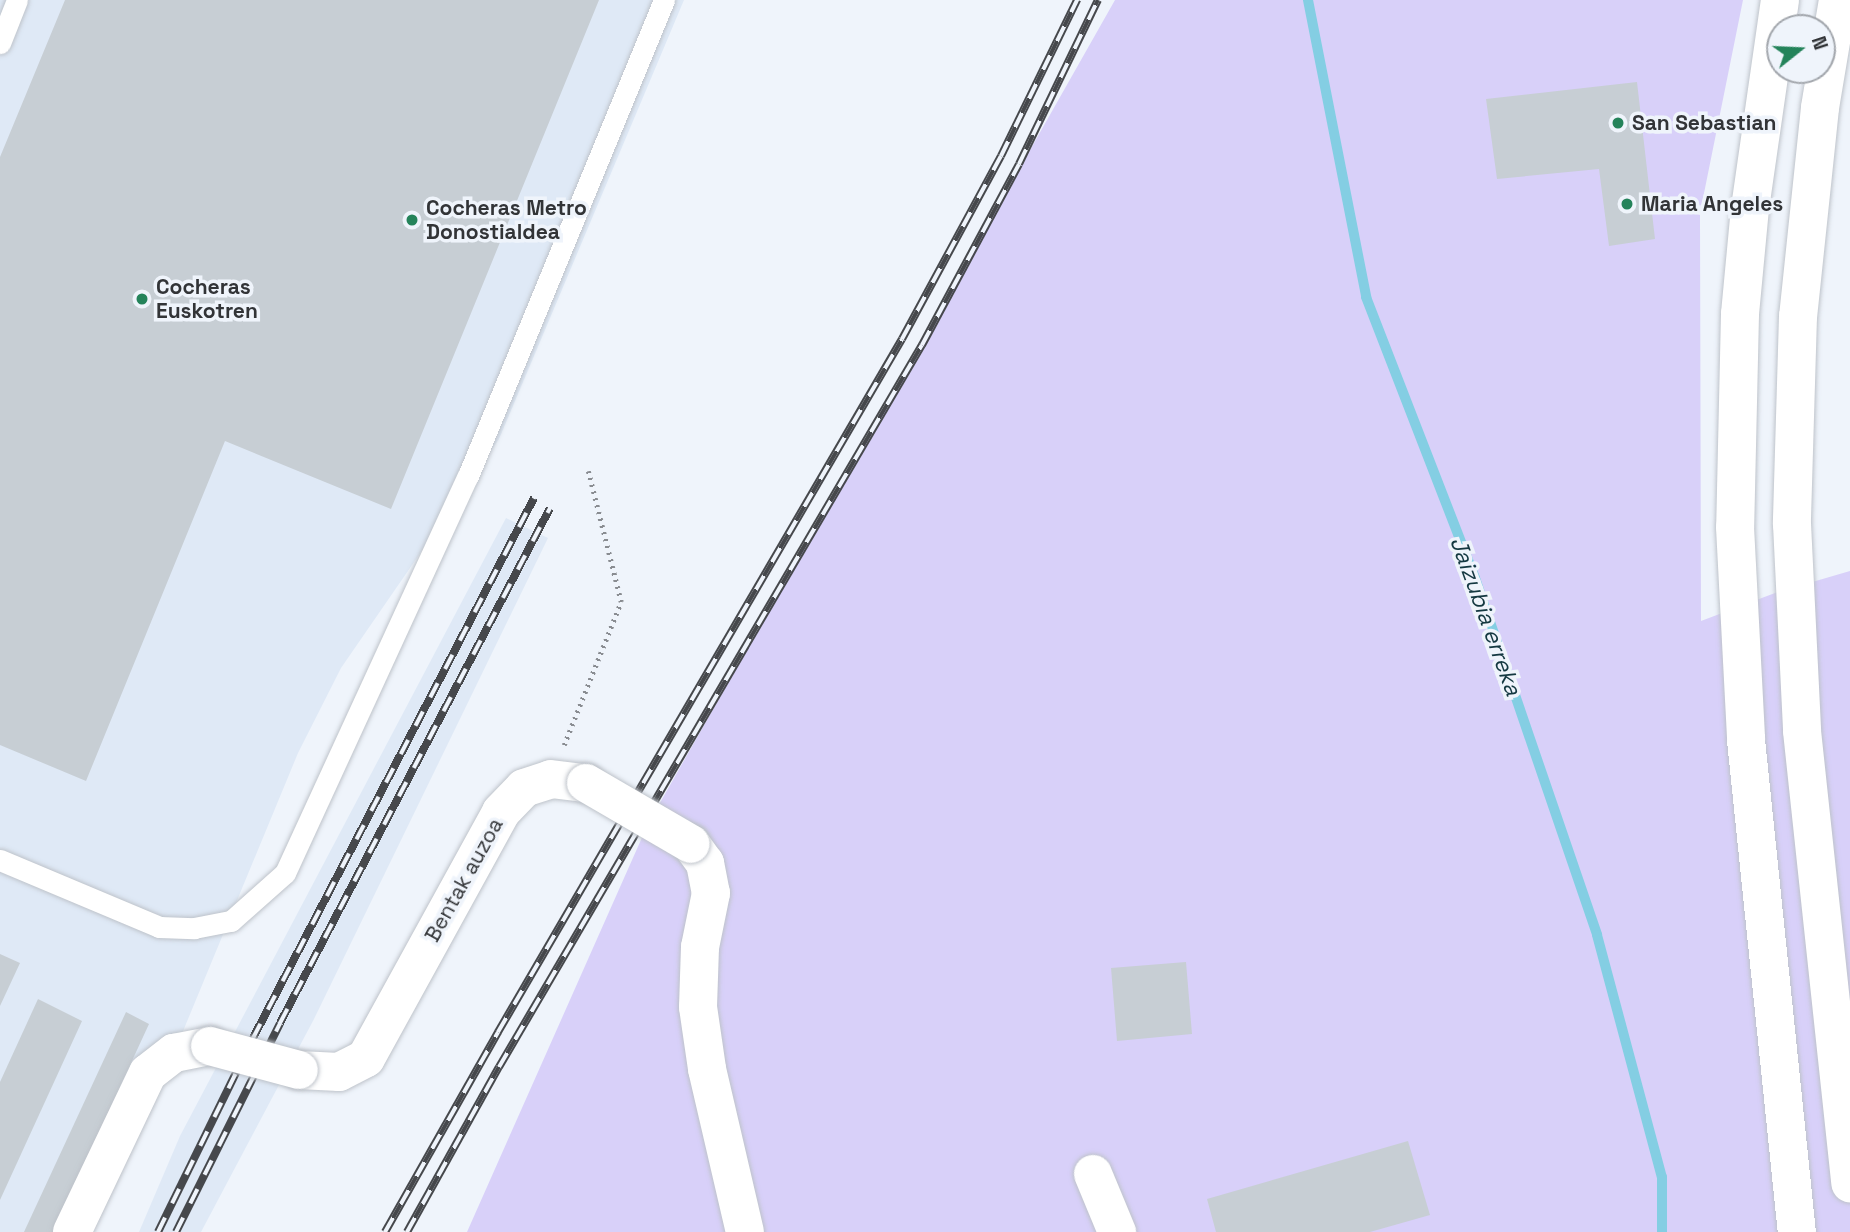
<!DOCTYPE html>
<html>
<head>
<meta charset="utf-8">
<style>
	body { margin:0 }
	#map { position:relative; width:1850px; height:1232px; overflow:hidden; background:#eff4fb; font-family:"Space Grotesk",sans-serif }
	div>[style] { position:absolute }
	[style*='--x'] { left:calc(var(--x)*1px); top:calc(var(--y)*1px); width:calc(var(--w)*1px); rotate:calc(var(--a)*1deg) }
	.built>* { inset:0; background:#dfe9f6 }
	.green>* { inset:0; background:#d8d0f9 }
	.stream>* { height:10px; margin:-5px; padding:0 5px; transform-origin:5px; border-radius:5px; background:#84cee3 }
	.building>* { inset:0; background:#c7ced4 }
	.path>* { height:4.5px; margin-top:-2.25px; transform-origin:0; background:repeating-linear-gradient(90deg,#898c91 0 2px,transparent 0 7px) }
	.roads { filter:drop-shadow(0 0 2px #bec3ca) drop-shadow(0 0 2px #bec3ca) }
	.service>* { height:21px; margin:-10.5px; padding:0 10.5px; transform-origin:10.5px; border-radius:10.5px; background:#fff }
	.minor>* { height:38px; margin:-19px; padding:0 19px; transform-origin:19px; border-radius:19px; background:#fff }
	.primary>* { height:38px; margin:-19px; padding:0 19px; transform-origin:19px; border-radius:19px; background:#fff }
	.rail>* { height:8px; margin-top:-4px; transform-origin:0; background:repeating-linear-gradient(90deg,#eff4fb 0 16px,#46484c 0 32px); box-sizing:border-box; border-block:2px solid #46484c }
	.bridges { filter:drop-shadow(0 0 2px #bec3ca) drop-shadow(0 0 2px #bec3ca) }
	.minor-bridge>* { height:38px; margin:-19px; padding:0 19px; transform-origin:19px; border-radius:19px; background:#fff }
	.dots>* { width:19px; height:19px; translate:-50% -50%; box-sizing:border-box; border:4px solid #eff4fb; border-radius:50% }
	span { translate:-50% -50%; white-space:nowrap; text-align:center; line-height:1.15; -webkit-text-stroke:7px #eff4fb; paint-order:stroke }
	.poi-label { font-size:21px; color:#323437; font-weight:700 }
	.left { translate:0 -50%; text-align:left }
	.street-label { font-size:21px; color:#323437 }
	.water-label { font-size:23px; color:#143841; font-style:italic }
	.north { position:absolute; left:1766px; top:14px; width:70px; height:70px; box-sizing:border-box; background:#eff4fb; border:2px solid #a3a7ad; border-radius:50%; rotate:72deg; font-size:19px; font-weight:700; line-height:28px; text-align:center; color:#323437 }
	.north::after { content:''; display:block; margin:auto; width:24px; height:32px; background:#24835a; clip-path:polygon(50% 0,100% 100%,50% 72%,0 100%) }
</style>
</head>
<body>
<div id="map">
	<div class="built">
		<i style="clip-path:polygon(0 0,684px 0,499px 439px,341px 668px,298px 753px,174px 1053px,73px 1232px,0 1232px)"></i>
		<i style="clip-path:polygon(506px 518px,548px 538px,314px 1019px,201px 1232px,139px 1232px,180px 1136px)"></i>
	</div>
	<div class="green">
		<i style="clip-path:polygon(1115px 0,1743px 0,1700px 213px,1701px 621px,1775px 593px,1850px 571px,1850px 1232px,467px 1232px,648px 824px)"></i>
	</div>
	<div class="stream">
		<i style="--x:1308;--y:0;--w:303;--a:78.9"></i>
		<i style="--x:1366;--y:297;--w:301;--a:68.8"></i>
		<i style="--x:1475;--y:578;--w:377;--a:71.1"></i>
		<i style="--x:1597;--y:935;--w:251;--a:75"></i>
		<i style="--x:1662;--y:1177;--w:55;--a:90"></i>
	</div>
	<div class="building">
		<i style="clip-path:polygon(65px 0,599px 0,391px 509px,225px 441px,86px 781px,0 745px,0 157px)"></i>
		<i style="clip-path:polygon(1637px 82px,1655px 239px,1609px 246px,1599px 169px,1497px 179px,1486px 99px)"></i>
		<i style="clip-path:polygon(0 954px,20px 963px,0 1006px)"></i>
		<i style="clip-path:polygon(1186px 962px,1192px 1034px,1117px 1041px,1111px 968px)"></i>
		<i style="clip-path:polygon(38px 999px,82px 1021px,0 1200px,0 1082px)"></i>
		<i style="clip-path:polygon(126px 1012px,149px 1024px,53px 1232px,24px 1232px)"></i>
		<i style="clip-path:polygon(1408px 1141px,1430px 1215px,1370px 1232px,1216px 1232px,1207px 1199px)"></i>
	</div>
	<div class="path">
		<i style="--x:564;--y:745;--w:154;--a:-68.3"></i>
		<i style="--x:621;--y:602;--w:135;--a:-104.1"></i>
	</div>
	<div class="roads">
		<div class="service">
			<i style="--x:0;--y:43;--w:46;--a:-68.4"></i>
			<i style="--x:0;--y:860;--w:173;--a:22.8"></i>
			<i style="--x:159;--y:927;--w:35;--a:2"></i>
			<i style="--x:194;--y:928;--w:38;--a:-11"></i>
			<i style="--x:231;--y:921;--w:72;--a:-41.6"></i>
			<i style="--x:285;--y:873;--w:437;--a:-65.3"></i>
			<i style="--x:468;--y:476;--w:515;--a:-67.62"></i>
		</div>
		<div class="minor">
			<i style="--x:691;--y:844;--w:24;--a:54"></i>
			<i style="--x:705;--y:863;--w:31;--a:79"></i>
			<i style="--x:711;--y:893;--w:55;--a:101.5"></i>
			<i style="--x:700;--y:947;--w:60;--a:91.9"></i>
			<i style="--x:698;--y:1007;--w:63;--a:81.7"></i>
			<i style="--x:707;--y:1069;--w:167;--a:76.9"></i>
			<i style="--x:299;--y:1070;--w:40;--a:2.9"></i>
			<i style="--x:339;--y:1072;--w:30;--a:-27"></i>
			<i style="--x:366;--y:1058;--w:281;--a:-61.2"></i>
			<i style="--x:501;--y:812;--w:33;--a:-46"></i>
			<i style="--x:524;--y:788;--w:28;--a:-18"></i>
			<i style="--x:551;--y:779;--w:35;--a:7"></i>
			<i style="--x:1093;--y:1174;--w:63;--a:67.5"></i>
			<i style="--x:72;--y:1232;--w:176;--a:-64.5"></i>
			<i style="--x:148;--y:1073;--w:33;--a:-38"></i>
			<i style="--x:174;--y:1053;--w:37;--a:-11"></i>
		</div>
		<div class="primary">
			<i style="--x:1780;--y:0;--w:210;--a:98.2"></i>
			<i style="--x:1750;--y:208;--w:106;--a:95.4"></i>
			<i style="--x:1740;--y:314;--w:213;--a:91.3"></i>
			<i style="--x:1735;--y:527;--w:213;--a:87"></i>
			<i style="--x:1746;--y:740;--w:495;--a:84.1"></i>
			<i style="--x:1838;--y:0;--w:109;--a:99.5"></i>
			<i style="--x:1820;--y:108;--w:209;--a:96"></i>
			<i style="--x:1798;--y:316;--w:208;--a:91.7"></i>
			<i style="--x:1792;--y:524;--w:207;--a:87.2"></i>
			<i style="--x:1802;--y:731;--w:455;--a:83.9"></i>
		</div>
	</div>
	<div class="rail">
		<i style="--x:158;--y:1232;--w:216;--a:-63.9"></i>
		<i style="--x:253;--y:1038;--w:609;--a:-62.51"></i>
		<i style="--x:176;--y:1232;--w:233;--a:-63.5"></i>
		<i style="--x:280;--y:1023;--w:581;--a:-62.33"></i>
		<i style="--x:385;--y:1232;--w:230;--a:-60.5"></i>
		<i style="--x:498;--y:1032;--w:802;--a:-59.76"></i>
		<i style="--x:902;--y:339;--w:208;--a:-61.6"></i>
		<i style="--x:1001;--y:156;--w:174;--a:-64"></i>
		<i style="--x:407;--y:1232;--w:189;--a:-60.9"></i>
		<i style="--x:499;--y:1067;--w:837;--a:-59.64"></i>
		<i style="--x:922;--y:345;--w:205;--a:-61.8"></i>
		<i style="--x:1019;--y:164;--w:182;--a:-64.3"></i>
	</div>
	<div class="bridges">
		<div class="minor-bridge">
			<i style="--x:586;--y:783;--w:121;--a:30.2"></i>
			<i style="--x:210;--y:1046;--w:92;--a:15.1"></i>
		</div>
	</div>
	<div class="dots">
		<i style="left:1618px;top:123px;background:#24835a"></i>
		<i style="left:1627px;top:204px;background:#24835a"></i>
		<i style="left:412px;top:220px;background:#24835a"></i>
		<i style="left:142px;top:299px;background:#24835a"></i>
	</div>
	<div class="poi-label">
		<span class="left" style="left:1632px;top:123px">San Sebastian</span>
		<span class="left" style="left:1641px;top:204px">Maria Angeles</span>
		<span class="left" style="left:426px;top:220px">Cocheras Metro<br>Donostialdea</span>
		<span class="left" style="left:156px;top:299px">Cocheras<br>Euskotren</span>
	</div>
	<div class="street-label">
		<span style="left:464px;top:880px;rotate:-61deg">Bentak auzoa</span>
	</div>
	<div class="water-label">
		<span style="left:1486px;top:616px;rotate:70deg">Jaizubia erreka</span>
	</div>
	<div class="north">N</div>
</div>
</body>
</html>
